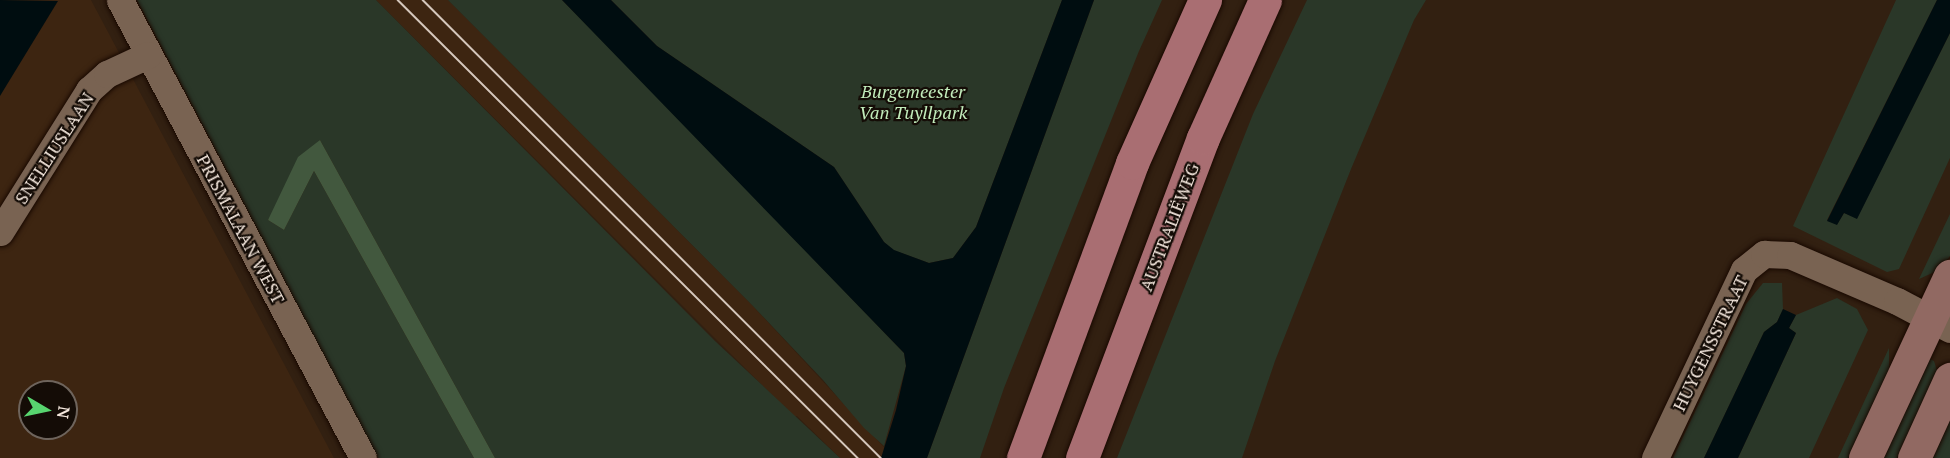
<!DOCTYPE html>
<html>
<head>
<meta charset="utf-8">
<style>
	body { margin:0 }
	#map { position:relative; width:1950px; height:458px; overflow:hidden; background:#322011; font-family:"PT Serif",serif }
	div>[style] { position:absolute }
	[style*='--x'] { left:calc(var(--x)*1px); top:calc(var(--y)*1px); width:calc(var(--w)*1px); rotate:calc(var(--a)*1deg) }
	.built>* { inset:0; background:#3d2511 }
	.green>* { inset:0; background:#2a3728 }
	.forest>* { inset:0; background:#42583e }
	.water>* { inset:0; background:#000d10 }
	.roads { filter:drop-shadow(0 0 2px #190900) drop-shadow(0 0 2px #190900) }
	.street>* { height:27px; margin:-13.5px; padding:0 13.5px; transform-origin:13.5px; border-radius:13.5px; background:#796352 }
	.secondary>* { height:33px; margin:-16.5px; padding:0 16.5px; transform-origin:16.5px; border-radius:16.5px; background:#916962 }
	.primary>* { height:33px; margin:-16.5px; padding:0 16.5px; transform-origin:16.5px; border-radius:16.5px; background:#a96e72 }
	.tram>* { height:1.5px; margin:-0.75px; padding:0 0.75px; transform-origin:0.75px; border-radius:0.75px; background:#d5c7bc }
	span { translate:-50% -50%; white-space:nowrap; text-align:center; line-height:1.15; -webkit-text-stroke:4.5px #140c06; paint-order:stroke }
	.park-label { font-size:18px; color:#c2ecbb; font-style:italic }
	.street-label { font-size:18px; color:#f5e8de }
	.north { position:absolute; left:18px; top:380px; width:60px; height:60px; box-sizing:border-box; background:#140c06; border:2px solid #6e645c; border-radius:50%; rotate:99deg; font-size:16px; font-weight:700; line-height:24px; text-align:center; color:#f5e8de }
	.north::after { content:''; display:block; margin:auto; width:21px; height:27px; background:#58d56f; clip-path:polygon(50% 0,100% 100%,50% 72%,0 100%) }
</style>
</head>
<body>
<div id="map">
	<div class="built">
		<i style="clip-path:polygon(evenodd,0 0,91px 0,334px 458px,0 458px,0 0,30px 392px,66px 392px,66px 428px,30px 428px,30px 392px)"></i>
		<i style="clip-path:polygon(376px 0,448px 0,752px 305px,894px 458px,840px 458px,797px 416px,794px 417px)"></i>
	</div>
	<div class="green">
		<i style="clip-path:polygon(137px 0,376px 0,715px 341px,840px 458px,495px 458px,320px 140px,268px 220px,284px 230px,314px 171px,474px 458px,378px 458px)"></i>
		<i style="clip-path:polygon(448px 0,562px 0,640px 79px,904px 353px,906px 366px,884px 446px,864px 428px,823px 380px,752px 305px)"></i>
		<i style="clip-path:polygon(611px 0,1062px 0,976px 227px,953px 258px,929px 263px,893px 250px,884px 242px,834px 167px,657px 46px)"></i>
		<i style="clip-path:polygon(1094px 0,1162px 0,1139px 51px,1004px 388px,980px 458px,927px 458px)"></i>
		<i style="clip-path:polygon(1307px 0,1426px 0,1414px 20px,1351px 169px,1275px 361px,1242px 458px,1117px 458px,1253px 114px)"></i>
		<i style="clip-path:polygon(1896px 0,1937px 0,1827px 220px,1837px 224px,1844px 213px,1857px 218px,1950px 33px,1950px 158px,1899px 269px,1887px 272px,1793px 226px)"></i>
		<i style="clip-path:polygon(1950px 214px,1950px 256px,1939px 270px,1919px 279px)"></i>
		<i style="clip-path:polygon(1763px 283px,1782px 283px,1783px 309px,1777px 322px,1764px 332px,1704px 458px,1673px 458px,1746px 304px)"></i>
		<i style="clip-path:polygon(1837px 298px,1857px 309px,1868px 330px,1809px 458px,1738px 458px,1796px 333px,1789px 328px,1796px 315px)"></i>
		<i style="clip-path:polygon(1889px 348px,1889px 379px,1858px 458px,1838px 458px)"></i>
		<i style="clip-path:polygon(1926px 357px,1934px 361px,1937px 371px,1897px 458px,1876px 458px)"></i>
		<i style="clip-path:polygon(1950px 417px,1950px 458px,1931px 458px)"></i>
	</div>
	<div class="forest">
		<i style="clip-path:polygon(320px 140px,495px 458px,474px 458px,314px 171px,284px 230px,268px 220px,298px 157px)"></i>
	</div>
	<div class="water">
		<i style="clip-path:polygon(0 0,58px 1px,0 96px)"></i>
		<i style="clip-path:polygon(562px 0,611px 0,657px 46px,834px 167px,884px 242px,894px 250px,929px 263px,953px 258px,976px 227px,1062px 0,1094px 0,927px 458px,881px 458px,896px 410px,906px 366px,904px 353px)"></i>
		<i style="clip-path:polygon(1937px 0,1950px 0,1950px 33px,1857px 219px,1844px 213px,1837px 225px,1827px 221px)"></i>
		<i style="clip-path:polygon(1783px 309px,1796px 315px,1789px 328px,1796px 333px,1738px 458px,1704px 458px,1764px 332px,1777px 322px)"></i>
	</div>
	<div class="roads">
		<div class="street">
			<i style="--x:120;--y:0;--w:518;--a:62.05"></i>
			<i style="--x:0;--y:232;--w:168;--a:-57.9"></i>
			<i style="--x:89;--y:90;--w:24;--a:-42"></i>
			<i style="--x:107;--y:74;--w:45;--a:-24.9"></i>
			<i style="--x:1655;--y:458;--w:208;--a:-64.7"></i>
			<i style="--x:1744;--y:270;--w:26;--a:-39"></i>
			<i style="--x:1764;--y:254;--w:26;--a:2"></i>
			<i style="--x:1790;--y:255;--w:116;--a:23.3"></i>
			<i style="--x:1897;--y:301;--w:60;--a:27.8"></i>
		</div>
		<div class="secondary">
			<i style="--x:1865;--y:458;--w:201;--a:-65"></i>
			<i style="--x:1914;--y:458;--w:87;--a:-65.5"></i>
		</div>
		<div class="primary">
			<i style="--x:1023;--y:458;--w:314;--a:-69.7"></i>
			<i style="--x:1132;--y:163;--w:179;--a:-65.9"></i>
			<i style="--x:1082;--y:458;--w:342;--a:-69.3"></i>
			<i style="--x:1203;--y:138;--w:151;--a:-65.8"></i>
		</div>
	</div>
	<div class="tram">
		<i style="--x:398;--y:0;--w:649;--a:44.88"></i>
		<i style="--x:423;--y:0;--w:648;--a:45"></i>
	</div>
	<div class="park-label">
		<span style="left:913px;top:102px">Burgemeester<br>Van Tuyllpark</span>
	</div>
	<div class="street-label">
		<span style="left:54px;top:148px;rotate:-57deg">SNELLIUSLAAN</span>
		<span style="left:1169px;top:227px;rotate:-69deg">AUSTRALIËWEG</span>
		<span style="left:241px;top:229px;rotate:62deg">PRISMALAAN WEST</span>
		<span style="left:1710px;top:343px;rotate:-64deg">HUYGENSSTRAAT</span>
	</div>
	<div class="north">N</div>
</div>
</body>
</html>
